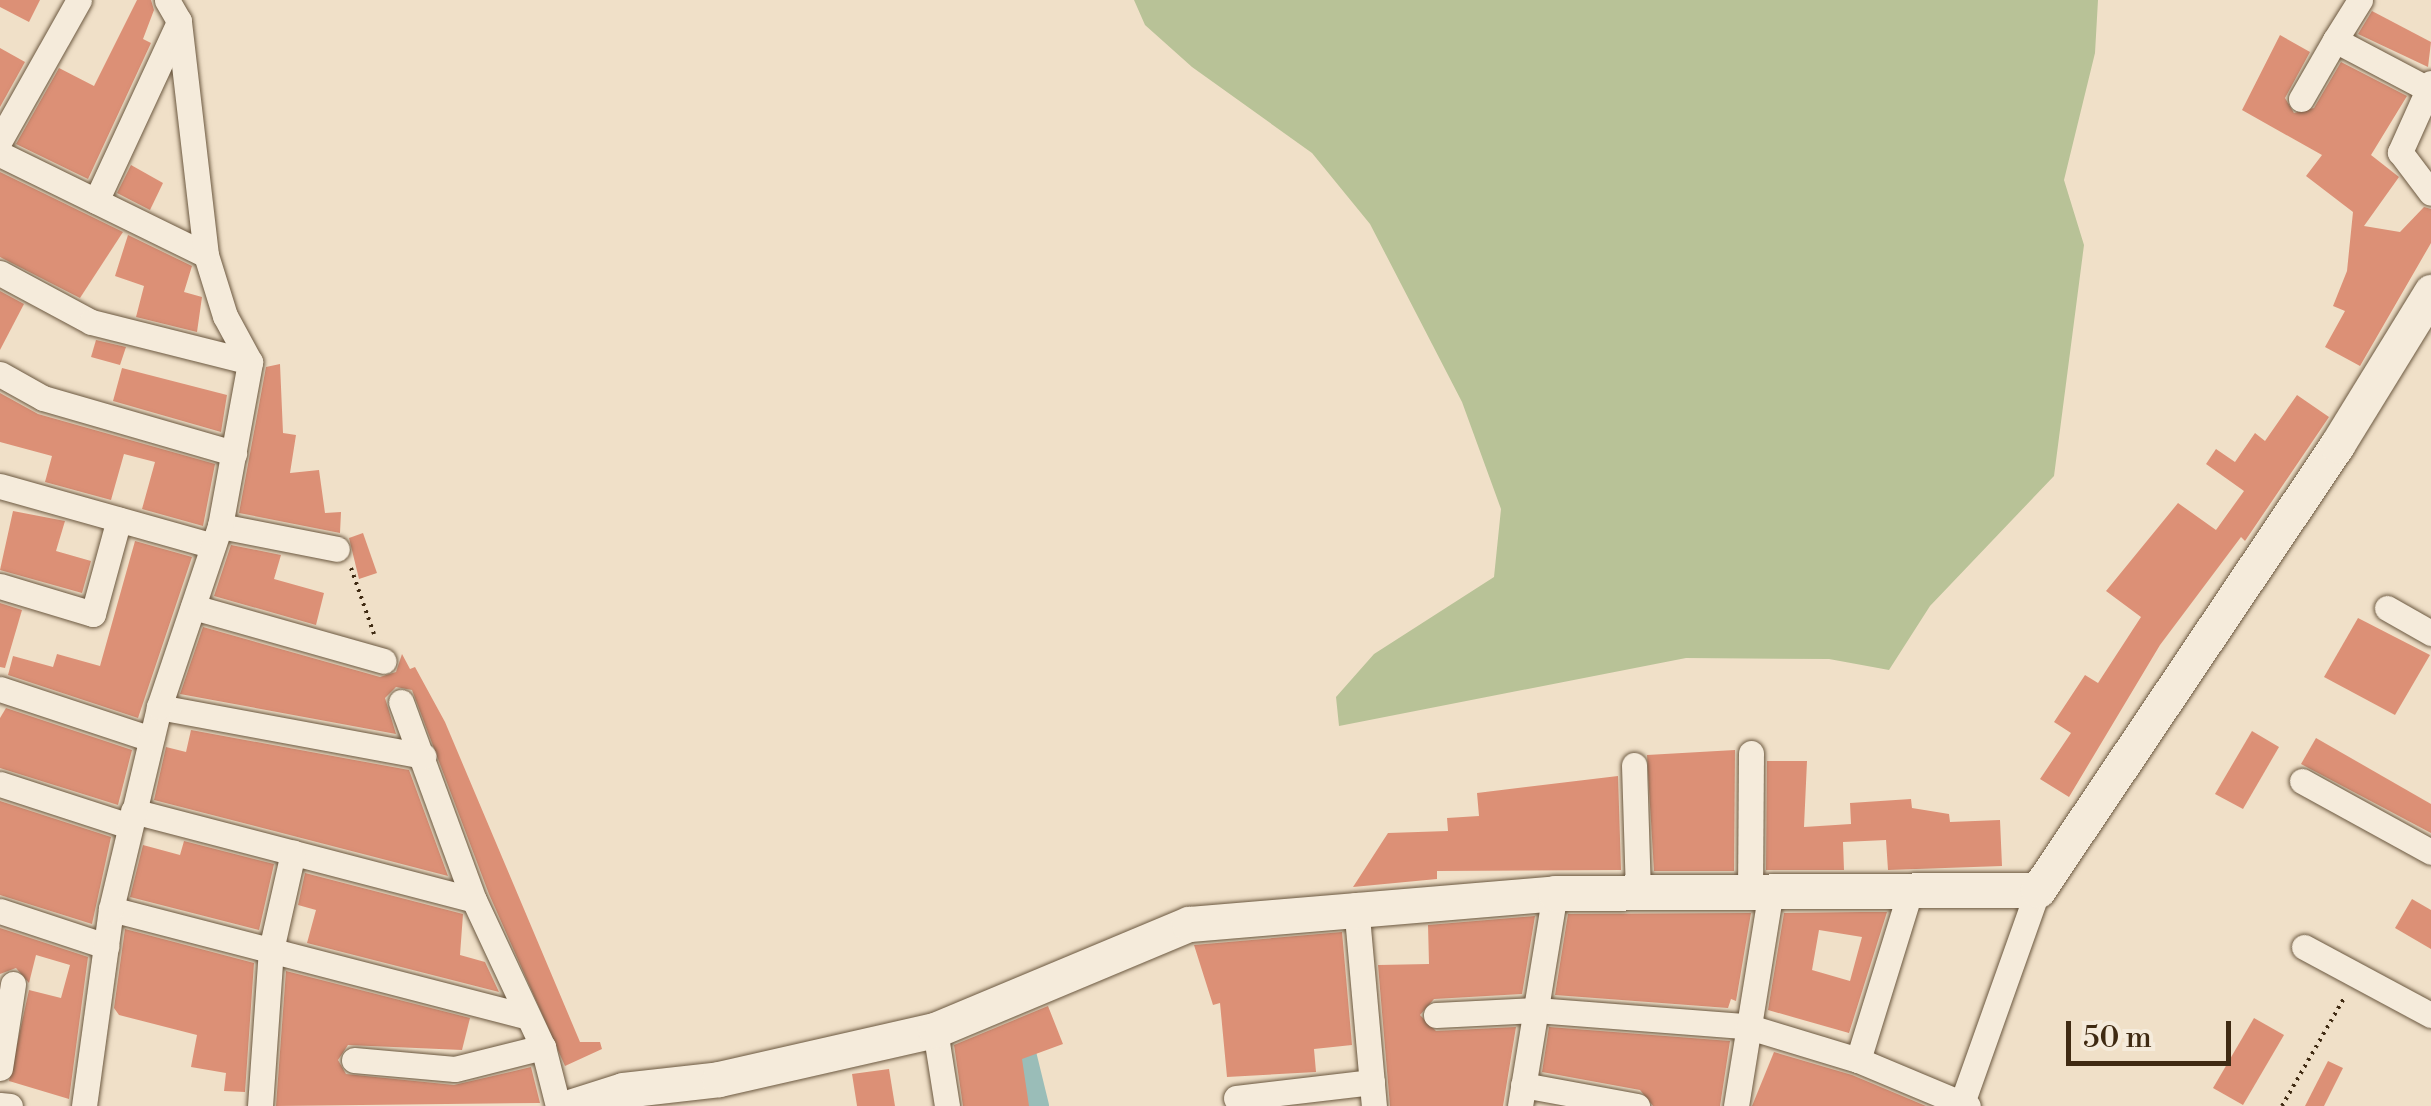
<!DOCTYPE html>
<html>
<head>
<meta charset="utf-8">
<style>
	body { margin:0 }
	#map { position:relative; width:2431px; height:1106px; overflow:hidden; background:#f0e0c8; font-family:"Libre Bodoni",serif }
	div>[style] { position:absolute }
	[style*='--x'] { left:calc(var(--x)*1px); top:calc(var(--y)*1px); width:calc(var(--w)*1px); rotate:calc(var(--a)*1deg) }
	.green>* { inset:0; background:#b8c297 }
	.canal>* { height:22px; margin:-11px; padding:0 11px; transform-origin:11px; border-radius:11px; background:#9abdb8 }
	.building>* { inset:0; background:#dc9076 }
	.path>* { height:4px; margin-top:-2px; transform-origin:0; background:repeating-linear-gradient(90deg,#3f2a12 0 2.5px,transparent 0 7.5px) }
	.roads { filter:drop-shadow(0 0 2px #6b5840) drop-shadow(0 0 2px #6b5840) }
	.street>* { height:25px; margin:-12.5px; padding:0 12.5px; transform-origin:12.5px; border-radius:12.5px; background:#f5ebdb }
	.secondary>* { height:35px; margin:-17.5px; padding:0 17.5px; transform-origin:17.5px; border-radius:17.5px; background:#f5ebdb }
	span { translate:-50% -50%; white-space:nowrap; text-align:center; line-height:1.15; -webkit-text-stroke:8px #f5ebdb; paint-order:stroke }
	.scale { position:absolute; left:2066px; top:1021px; width:165px; height:45px; box-sizing:border-box; border:5px solid #3f2a12; border-top:0; padding-left:12px; font-size:30px; line-height:35px; white-space:nowrap; color:#3f2a12; -webkit-text-stroke:8px #f5ebdb; paint-order:stroke }
</style>
</head>
<body>
<div id="map">
	<div class="green">
		<i style="clip-path:polygon(1134px 0,2098px 0,2095px 53px,2064px 180px,2084px 245px,2054px 476px,1930px 606px,1889px 670px,1829px 659px,1686px 658px,1339px 726px,1336px 697px,1374px 654px,1494px 577px,1501px 509px,1462px 402px,1370px 224px,1312px 153px,1192px 67px,1145px 25px)"></i>
	</div>
	<div class="canal">
		<i style="--x:1020;--y:1032;--w:76;--a:76.3"></i>
	</div>
	<div class="building">
		<i style="clip-path:polygon(0 0,40px 0,29px 22px,0 7px)"></i>
		<i style="clip-path:polygon(137px 0,151px 0,154px 10px,143px 39px,151px 43px,88px 179px,16px 144px,59px 68px,94px 86px)"></i>
		<i style="clip-path:polygon(2372px 11px,2431px 42px,2428px 67px,2358px 34px)"></i>
		<i style="clip-path:polygon(2280px 35px,2310px 52px,2285px 98px,2294px 113px,2314px 108px,2341px 62px,2407px 96px,2371px 155px,2399px 177px,2364px 226px,2400px 232px,2424px 207px,2431px 209px,2431px 243px,2360px 366px,2325px 347px,2345px 311px,2333px 306px,2347px 271px,2353px 212px,2306px 176px,2322px 155px,2242px 110px)"></i>
		<i style="clip-path:polygon(0 48px,25px 62px,0 107px)"></i>
		<i style="clip-path:polygon(131px 165px,163px 183px,150px 210px,117px 193px)"></i>
		<i style="clip-path:polygon(0 172px,123px 232px,80px 298px,0 257px)"></i>
		<i style="clip-path:polygon(128px 235px,192px 266px,184px 292px,202px 297px,197px 332px,136px 317px,144px 286px,115px 276px)"></i>
		<i style="clip-path:polygon(0 291px,24px 304px,0 350px)"></i>
		<i style="clip-path:polygon(96px 340px,126px 347px,120px 365px,91px 357px)"></i>
		<i style="clip-path:polygon(280px 364px,283px 433px,296px 435px,290px 473px,319px 470px,325px 513px,341px 512px,340px 533px,239px 513px,266px 367px)"></i>
		<i style="clip-path:polygon(122px 368px,227px 395px,221px 432px,113px 401px)"></i>
		<i style="clip-path:polygon(0 393px,38px 414px,215px 464px,203px 526px,142px 509px,155px 462px,124px 454px,111px 500px,45px 482px,52px 456px,0 442px)"></i>
		<i style="clip-path:polygon(2297px 395px,2329px 417px,2245px 541px,2241px 537px,2160px 645px,2069px 797px,2040px 779px,2071px 733px,2054px 722px,2085px 675px,2098px 683px,2141px 617px,2106px 591px,2178px 503px,2216px 530px,2244px 491px,2206px 464px,2216px 449px,2235px 462px,2255px 433px,2265px 441px)"></i>
		<i style="clip-path:polygon(13px 511px,65px 521px,56px 551px,91px 561px,82px 593px,0 570px)"></i>
		<i style="clip-path:polygon(363px 533px,377px 573px,359px 579px,349px 538px)"></i>
		<i style="clip-path:polygon(135px 541px,192px 557px,138px 718px,8px 675px,13px 656px,53px 667px,57px 654px,100px 666px)"></i>
		<i style="clip-path:polygon(231px 545px,281px 555px,274px 579px,324px 593px,316px 625px,214px 596px)"></i>
		<i style="clip-path:polygon(0 603px,22px 610px,5px 668px,0 667px)"></i>
		<i style="clip-path:polygon(2358px 618px,2430px 655px,2395px 715px,2324px 677px)"></i>
		<i style="clip-path:polygon(203px 627px,380px 677px,396px 672px,402px 654px,410px 669px,415px 667px,445px 722px,580px 1042px,600px 1042px,602px 1049px,565px 1066px,489px 894px,412px 690px,396px 687px,385px 698px,396px 734px,180px 694px)"></i>
		<i style="clip-path:polygon(6px 708px,132px 750px,118px 805px,0 768px,0 718px)"></i>
		<i style="clip-path:polygon(191px 730px,409px 770px,448px 876px,154px 800px,166px 747px,186px 752px)"></i>
		<i style="clip-path:polygon(2252px 731px,2279px 747px,2243px 809px,2215px 794px)"></i>
		<i style="clip-path:polygon(2316px 738px,2431px 804px,2431px 833px,2301px 764px)"></i>
		<i style="clip-path:polygon(1735px 750px,1734px 871px,1654px 871px,1647px 755px)"></i>
		<i style="clip-path:polygon(1767px 761px,1807px 761px,1804px 827px,1851px 824px,1850px 803px,1911px 799px,1912px 808px,1949px 814px,1950px 822px,2000px 820px,2002px 866px,1888px 870px,1886px 840px,1843px 842px,1844px 870px,1766px 870px)"></i>
		<i style="clip-path:polygon(1618px 776px,1621px 870px,1437px 871px,1437px 879px,1353px 887px,1388px 833px,1448px 831px,1447px 818px,1479px 816px,1477px 793px)"></i>
		<i style="clip-path:polygon(0 801px,111px 837px,92px 924px,0 895px)"></i>
		<i style="clip-path:polygon(184px 841px,274px 864px,259px 930px,130px 897px,143px 845px,180px 855px)"></i>
		<i style="clip-path:polygon(305px 873px,463px 914px,460px 955px,485px 962px,499px 992px,307px 943px,316px 910px,298px 905px)"></i>
		<i style="clip-path:polygon(2412px 899px,2431px 910px,2431px 949px,2395px 928px)"></i>
		<i style="clip-path:polygon(evenodd,1862px 912px,1887px 912px,1849px 1033px,1768px 1010px,1784px 913px,1862px 912px,1819px 930px,1862px 937px,1850px 981px,1812px 970px,1819px 930px)"></i>
		<i style="clip-path:polygon(1751px 913px,1736px 1001px,1731px 999px,1728px 1008px,1555px 995px,1568px 914px)"></i>
		<i style="clip-path:polygon(1535px 916px,1522px 994px,1434px 999px,1420px 1015px,1436px 1031px,1516px 1027px,1503px 1106px,1390px 1106px,1378px 965px,1429px 964px,1428px 925px)"></i>
		<i style="clip-path:polygon(0 928px,88px 957px,69px 1099px,9px 1081px,29px 990px,61px 998px,70px 965px,36px 955px,29px 983px,16px 968px,0 974px)"></i>
		<i style="clip-path:polygon(125px 929px,254px 963px,245px 1092px,224px 1091px,226px 1073px,191px 1067px,197px 1035px,119px 1015px,114px 1008px)"></i>
		<i style="clip-path:polygon(1342px 932px,1352px 1045px,1314px 1049px,1316px 1072px,1227px 1077px,1220px 1003px,1213px 1005px,1194px 945px)"></i>
		<i style="clip-path:polygon(286px 971px,470px 1018px,462px 1050px,348px 1045px,338px 1060px,346px 1074px,454px 1085px,531px 1067px,540px 1103px,276px 1106px)"></i>
		<i style="clip-path:polygon(1048px 1006px,1063px 1044px,1022px 1059px,1029px 1106px,963px 1106px,954px 1045px)"></i>
		<i style="clip-path:polygon(2254px 1018px,2284px 1035px,2243px 1105px,2213px 1088px)"></i>
		<i style="clip-path:polygon(1549px 1027px,1730px 1041px,1720px 1106px,1653px 1106px,1640px 1090px,1542px 1072px)"></i>
		<i style="clip-path:polygon(1774px 1052px,1852px 1075px,1926px 1106px,1752px 1106px)"></i>
		<i style="clip-path:polygon(2328px 1061px,2343px 1068px,2324px 1106px,2305px 1106px)"></i>
		<i style="clip-path:polygon(889px 1069px,895px 1106px,857px 1106px,852px 1074px)"></i>
	</div>
	<div class="path">
		<i style="--x:351;--y:568;--w:70;--a:70.8"></i>
		<i style="--x:2282;--y:1106;--w:125;--a:-60.1"></i>
	</div>
	<div class="roads">
		<div class="street">
			<i style="--x:2360;--y:0;--w:47;--a:122"></i>
			<i style="--x:2335;--y:40;--w:105;--a:27.8"></i>
			<i style="--x:2431;--y:83;--w:76;--a:114.2"></i>
			<i style="--x:2400;--y:152;--w:51;--a:52.9"></i>
			<i style="--x:2301;--y:99;--w:68;--a:-60"></i>
			<i style="--x:0;--y:140;--w:161;--a:-60.6"></i>
			<i style="--x:0;--y:154;--w:229;--a:26.1"></i>
			<i style="--x:96;--y:201;--w:195;--a:-65.1"></i>
			<i style="--x:0;--y:273;--w:103;--a:28.3"></i>
			<i style="--x:91;--y:322;--w:164;--a:14.1"></i>
			<i style="--x:0;--y:374;--w:49;--a:29.2"></i>
			<i style="--x:43;--y:398;--w:199;--a:16.1"></i>
			<i style="--x:0;--y:486;--w:221;--a:15.7"></i>
			<i style="--x:220;--y:526;--w:119;--a:11.1"></i>
			<i style="--x:0;--y:586;--w:97;--a:16.8"></i>
			<i style="--x:93;--y:614;--w:98;--a:-74.7"></i>
			<i style="--x:193;--y:607;--w:198;--a:15.8"></i>
			<i style="--x:2387;--y:608;--w:51;--a:29.6"></i>
			<i style="--x:0;--y:689;--w:159;--a:18.3"></i>
			<i style="--x:401;--y:702;--w:211;--a:69.8"></i>
			<i style="--x:474;--y:900;--w:162;--a:64.9"></i>
			<i style="--x:543;--y:1047;--w:61;--a:75.7"></i>
			<i style="--x:159;--y:707;--w:269;--a:10.5"></i>
			<i style="--x:1634;--y:765;--w:129;--a:88.2"></i>
			<i style="--x:2302;--y:781;--w:147;--a:28.8"></i>
			<i style="--x:0;--y:784;--w:136;--a:18"></i>
			<i style="--x:133;--y:811;--w:352;--a:14.6"></i>
			<i style="--x:1750;--y:895;--w:142;--a:-89.6"></i>
			<i style="--x:1356;--y:905;--w:202;--a:84.9"></i>
			<i style="--x:111;--y:909;--w:429;--a:14.5"></i>
			<i style="--x:0;--y:911;--w:112;--a:18.3"></i>
			<i style="--x:2304;--y:947;--w:144;--a:28.2"></i>
			<i style="--x:1436;--y:1015;--w:100;--a:-2.9"></i>
			<i style="--x:1536;--y:1010;--w:211;--a:4.4"></i>
			<i style="--x:1746;--y:1026;--w:117;--a:16.9"></i>
			<i style="--x:1858;--y:1060;--w:119;--a:22.7"></i>
			<i style="--x:935;--y:1030;--w:77;--a:81"></i>
			<i style="--x:354;--y:1060;--w:101;--a:5.1"></i>
			<i style="--x:455;--y:1069;--w:91;--a:-14"></i>
			<i style="--x:1858;--y:1060;--w:176;--a:-72.8"></i>
			<i style="--x:0;--y:1068;--w:85;--a:-81.2"></i>
			<i style="--x:1523;--y:1085;--w:116;--a:10.4"></i>
			<i style="--x:1236;--y:1098;--w:137;--a:-6.7"></i>
			<i style="--x:1962;--y:1103;--w:226;--a:-70.4"></i>
			<i style="--x:0;--y:1105;--w:10;--a:6"></i>
			<i style="--x:84;--y:1106;--w:199;--a:-82.2"></i>
			<i style="--x:111;--y:909;--w:208;--a:-76.6"></i>
			<i style="--x:159;--y:707;--w:191;--a:-71.4"></i>
			<i style="--x:220;--y:526;--w:167;--a:-79.6"></i>
			<i style="--x:250;--y:362;--w:52;--a:-118.5"></i>
			<i style="--x:225;--y:316;--w:64;--a:-107.3"></i>
			<i style="--x:206;--y:255;--w:236;--a:-96.6"></i>
			<i style="--x:179;--y:21;--w:24;--a:-120"></i>
			<i style="--x:260;--y:1106;--w:156;--a:-86"></i>
			<i style="--x:271;--y:950;--w:100;--a:-77.3"></i>
			<i style="--x:1520;--y:1106;--w:216;--a:-80.7"></i>
			<i style="--x:1736;--y:1106;--w:214;--a:-80.8"></i>
		</div>
		<div class="secondary">
			<i style="--x:573;--y:1106;--w:52;--a:-17.7"></i>
			<i style="--x:623;--y:1090;--w:97;--a:-6.5"></i>
			<i style="--x:719;--y:1079;--w:221;--a:-12.8"></i>
			<i style="--x:935;--y:1030;--w:275;--a:-22.7"></i>
			<i style="--x:1189;--y:924;--w:367;--a:-4.8"></i>
			<i style="--x:1555;--y:893;--w:483;--a:-0.4"></i>
			<i style="--x:2038;--y:890;--w:536;--a:-56.1"></i>
			<i style="--x:2337;--y:445;--w:180;--a:-58.4"></i>
		</div>
	</div>
	<div class="scale">50 m</div>
</div>
</body>
</html>
